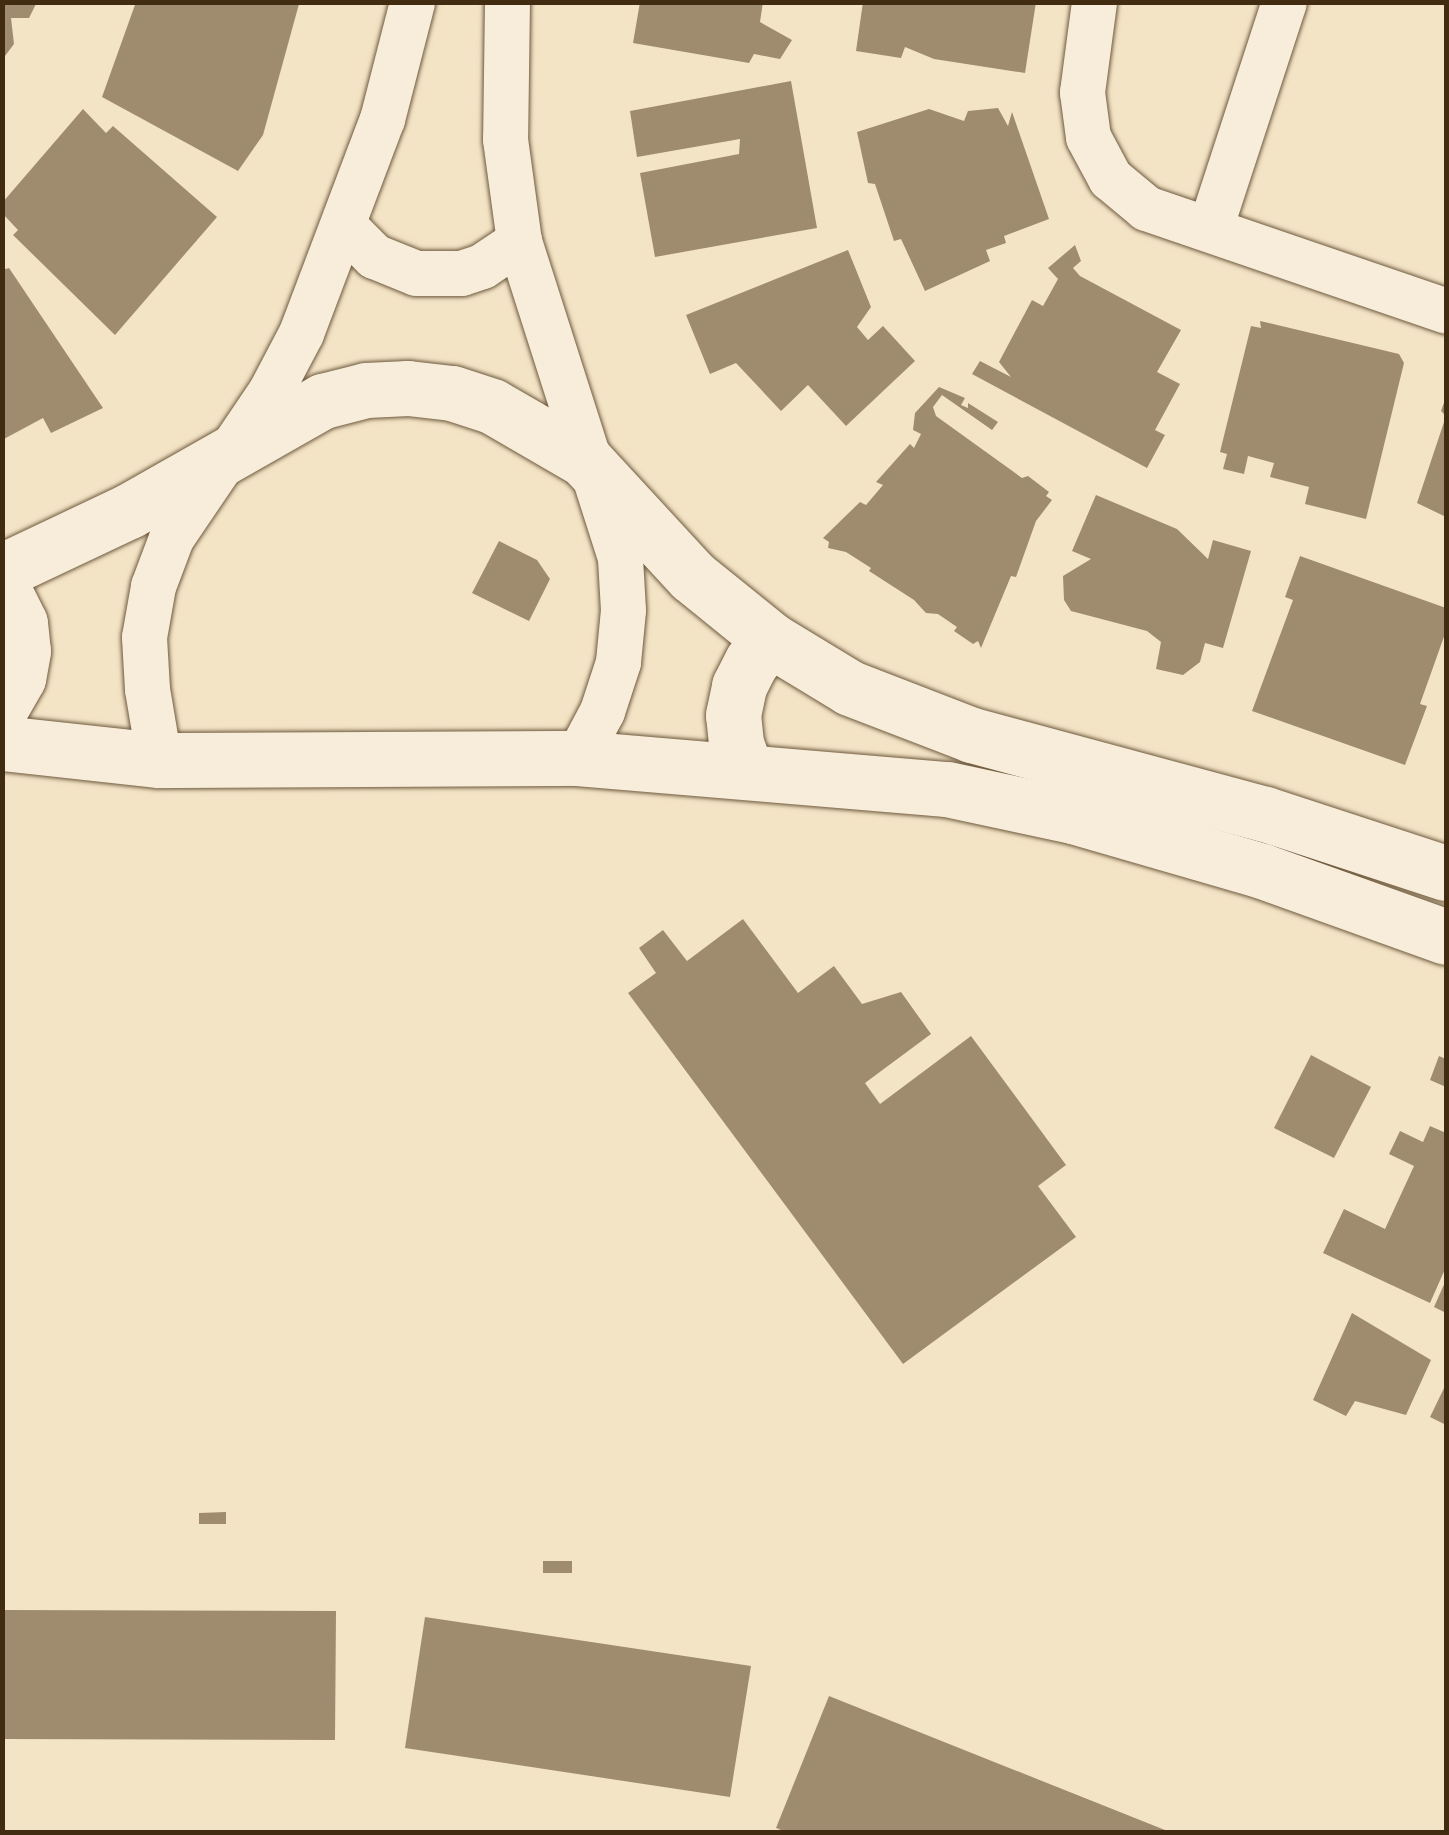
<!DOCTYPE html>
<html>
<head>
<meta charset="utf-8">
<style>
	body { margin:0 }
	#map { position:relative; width:1449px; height:1835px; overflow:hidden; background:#f4e4c6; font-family:"IM FELL Great Primer",serif }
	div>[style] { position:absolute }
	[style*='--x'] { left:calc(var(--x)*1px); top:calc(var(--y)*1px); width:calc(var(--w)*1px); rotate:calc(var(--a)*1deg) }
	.building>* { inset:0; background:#9f8c6f }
	.roads { filter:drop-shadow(0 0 2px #6e5a3e) drop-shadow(0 0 2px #6e5a3e) }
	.street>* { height:45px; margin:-22.5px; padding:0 22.5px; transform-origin:22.5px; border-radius:22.5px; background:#f8edda }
	.secondary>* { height:55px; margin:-27.5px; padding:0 27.5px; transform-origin:27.5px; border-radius:27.5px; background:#f8edda }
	span { translate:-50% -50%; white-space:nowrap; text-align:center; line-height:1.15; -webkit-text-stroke:9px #f8edda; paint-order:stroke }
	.frame { position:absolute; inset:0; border:5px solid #422c11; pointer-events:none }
</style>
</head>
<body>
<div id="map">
	<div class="building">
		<i style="clip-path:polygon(2px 2px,37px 2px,29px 18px,11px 18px,14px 44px,2px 60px)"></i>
		<i style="clip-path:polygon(136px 2px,299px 4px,263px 135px,238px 171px,102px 97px)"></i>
		<i style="clip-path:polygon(640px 2px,763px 2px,760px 22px,792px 40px,780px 59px,754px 54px,749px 63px,633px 43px)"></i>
		<i style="clip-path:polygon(863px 2px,1036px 2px,1025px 73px,934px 59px,905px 47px,901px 58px,856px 51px)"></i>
		<i style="clip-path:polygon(791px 81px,817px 228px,655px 257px,640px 173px,739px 154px,740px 139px,637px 157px,630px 111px)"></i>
		<i style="clip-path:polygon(998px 108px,1008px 126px,1012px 112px,1049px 219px,1004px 236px,1006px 243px,986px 250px,990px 261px,925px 291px,901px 239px,894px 241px,875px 184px,868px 183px,857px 132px,929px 109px,964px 121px,968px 111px)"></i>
		<i style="clip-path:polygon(83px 109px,106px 133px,113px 126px,217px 217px,115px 335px,13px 235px,18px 230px,2px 213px,2px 203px)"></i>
		<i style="clip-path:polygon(1075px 245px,1081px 261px,1073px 268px,1080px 276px,1181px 330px,1157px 372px,1180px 384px,1155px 430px,1165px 435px,1147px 468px,972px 374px,980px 361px,1011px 377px,999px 362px,1032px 300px,1043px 306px,1058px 279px,1048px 268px)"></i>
		<i style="clip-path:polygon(848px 250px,871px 307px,857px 327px,868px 340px,883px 326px,915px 361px,846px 426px,808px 385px,781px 411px,736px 363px,710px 374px,686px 315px)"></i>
		<i style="clip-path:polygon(9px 268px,103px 408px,51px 433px,43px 418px,2px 440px,2px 270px)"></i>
		<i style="clip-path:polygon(1260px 321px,1399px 354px,1404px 363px,1366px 519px,1305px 504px,1309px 487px,1270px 477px,1274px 463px,1248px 456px,1244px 474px,1223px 469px,1227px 454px,1220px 452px,1251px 326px,1261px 328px)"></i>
		<i style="clip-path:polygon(939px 387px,965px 398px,961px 405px,968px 408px,968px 403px,998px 422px,992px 430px,942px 395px,933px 407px,936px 416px,1022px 478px,1028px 476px,1049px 492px,1046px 496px,1052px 500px,1036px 521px,1016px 577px,1011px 576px,981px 648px,978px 641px,973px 644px,954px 631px,957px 627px,938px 614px,926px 613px,914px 600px,869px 571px,871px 568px,846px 552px,828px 548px,829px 542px,823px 538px,860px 502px,866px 505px,883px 485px,876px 482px,910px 444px,914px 448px,921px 434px,913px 430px,915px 413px)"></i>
		<i style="clip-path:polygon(1446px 397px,1446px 517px,1417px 503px,1446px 416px,1441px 411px)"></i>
		<i style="clip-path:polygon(1096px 495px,1177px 529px,1208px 559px,1213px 540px,1251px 551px,1223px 648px,1205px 643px,1200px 662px,1183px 675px,1156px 669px,1161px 642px,1147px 631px,1071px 611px,1064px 600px,1063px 576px,1091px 559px,1072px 551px)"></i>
		<i style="clip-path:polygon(499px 541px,537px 560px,550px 579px,529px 621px,472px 593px)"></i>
		<i style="clip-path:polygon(1300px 556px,1446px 608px,1446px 631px,1420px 704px,1427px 706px,1405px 765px,1252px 711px,1293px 600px,1285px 597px)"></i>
		<i style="clip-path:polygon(743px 919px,798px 993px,834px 966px,862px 1004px,901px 992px,931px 1034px,865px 1083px,880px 1104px,971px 1036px,1066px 1165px,1038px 1186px,1076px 1237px,903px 1364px,628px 993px,656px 973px,639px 948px,663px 930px,687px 961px)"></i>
		<i style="clip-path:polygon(1311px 1055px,1371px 1087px,1334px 1158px,1274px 1128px)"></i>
		<i style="clip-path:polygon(1439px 1056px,1446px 1059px,1446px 1087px,1430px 1080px)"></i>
		<i style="clip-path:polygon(1430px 1126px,1446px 1133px,1446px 1267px,1430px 1303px,1323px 1253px,1344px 1209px,1385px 1229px,1414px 1166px,1389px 1154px,1400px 1131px,1423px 1142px)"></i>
		<i style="clip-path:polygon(1446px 1280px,1446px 1313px,1434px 1307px)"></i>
		<i style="clip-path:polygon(1352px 1313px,1431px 1360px,1406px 1415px,1355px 1401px,1346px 1416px,1313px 1400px)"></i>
		<i style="clip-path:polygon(1446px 1384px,1446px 1425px,1430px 1417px)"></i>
		<i style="clip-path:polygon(226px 1512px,226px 1524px,199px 1524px,199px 1513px)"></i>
		<i style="clip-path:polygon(543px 1561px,572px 1561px,572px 1573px,543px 1573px)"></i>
		<i style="clip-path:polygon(2px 1610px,336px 1611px,335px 1740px,2px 1739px)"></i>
		<i style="clip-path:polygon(425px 1617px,751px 1666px,730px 1797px,405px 1748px)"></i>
		<i style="clip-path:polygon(829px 1696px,1170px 1832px,786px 1832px,776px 1828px)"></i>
	</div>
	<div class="roads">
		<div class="street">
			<i style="--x:507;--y:2;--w:137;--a:90.8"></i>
			<i style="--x:505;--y:139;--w:103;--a:82.2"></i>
			<i style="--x:519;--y:241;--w:333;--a:72.3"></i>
			<i style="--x:620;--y:558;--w:52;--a:86.7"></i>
			<i style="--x:623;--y:610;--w:52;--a:95.5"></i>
			<i style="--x:618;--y:662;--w:52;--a:108.1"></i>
			<i style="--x:602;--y:711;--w:53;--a:118"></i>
			<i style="--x:1094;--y:2;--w:91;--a:97.6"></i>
			<i style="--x:1082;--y:92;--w:45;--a:82.4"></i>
			<i style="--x:1088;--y:137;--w:47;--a:61.8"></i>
			<i style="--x:1110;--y:178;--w:47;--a:39.8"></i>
			<i style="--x:1146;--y:208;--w:317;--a:18.9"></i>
			<i style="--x:343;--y:225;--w:44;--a:45"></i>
			<i style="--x:374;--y:256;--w:45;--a:22"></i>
			<i style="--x:416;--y:273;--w:45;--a:0"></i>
			<i style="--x:461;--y:273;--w:22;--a:-18"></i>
			<i style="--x:482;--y:266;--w:45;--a:-34"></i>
			<i style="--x:1210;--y:228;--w:238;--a:-71.9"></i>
			<i style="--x:159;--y:760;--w:72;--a:-99.6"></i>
			<i style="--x:147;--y:689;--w:52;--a:-93.3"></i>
			<i style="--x:144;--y:637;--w:52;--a:-80"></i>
			<i style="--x:153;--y:586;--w:51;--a:-69.4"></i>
			<i style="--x:171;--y:538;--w:176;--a:-55.9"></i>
			<i style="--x:270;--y:392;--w:67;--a:-62.3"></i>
			<i style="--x:301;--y:333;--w:229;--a:-69.3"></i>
			<i style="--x:382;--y:119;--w:121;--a:-75.6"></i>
		</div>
		<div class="secondary">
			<i style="--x:2;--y:571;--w:140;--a:-25.3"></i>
			<i style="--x:129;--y:511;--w:223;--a:-29.6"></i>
			<i style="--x:323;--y:401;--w:44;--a:-14.3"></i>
			<i style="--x:366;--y:390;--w:42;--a:-2.7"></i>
			<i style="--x:408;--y:388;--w:44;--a:6.5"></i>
			<i style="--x:452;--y:393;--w:42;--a:18"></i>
			<i style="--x:492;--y:406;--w:108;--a:30.1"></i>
			<i style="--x:585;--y:460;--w:158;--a:47.3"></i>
			<i style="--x:692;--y:576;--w:102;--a:39"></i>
			<i style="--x:771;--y:640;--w:92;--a:31.3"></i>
			<i style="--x:850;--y:688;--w:131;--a:21.1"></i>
			<i style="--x:972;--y:735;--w:303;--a:15.1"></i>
			<i style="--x:1265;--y:814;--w:190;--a:18.1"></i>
			<i style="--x:2;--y:587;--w:40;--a:63.4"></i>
			<i style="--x:20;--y:623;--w:28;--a:84"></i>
			<i style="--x:23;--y:651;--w:27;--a:100"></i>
			<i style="--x:18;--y:678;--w:32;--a:120"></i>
			<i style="--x:2;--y:743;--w:158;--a:6.2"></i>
			<i style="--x:159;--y:760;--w:418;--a:-0.3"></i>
			<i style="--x:577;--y:758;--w:371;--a:4.8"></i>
			<i style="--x:947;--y:789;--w:129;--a:12.1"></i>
			<i style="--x:1073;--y:816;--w:197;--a:16.2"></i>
			<i style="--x:1262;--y:871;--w:195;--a:19.7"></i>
			<i style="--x:746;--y:771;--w:30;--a:-110"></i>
			<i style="--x:736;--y:743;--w:28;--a:-96"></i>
			<i style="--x:733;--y:715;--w:30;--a:-78"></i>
			<i style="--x:739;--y:686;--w:28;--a:-63"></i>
			<i style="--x:752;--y:661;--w:28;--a:-48"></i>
		</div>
	</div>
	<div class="frame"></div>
</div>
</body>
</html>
